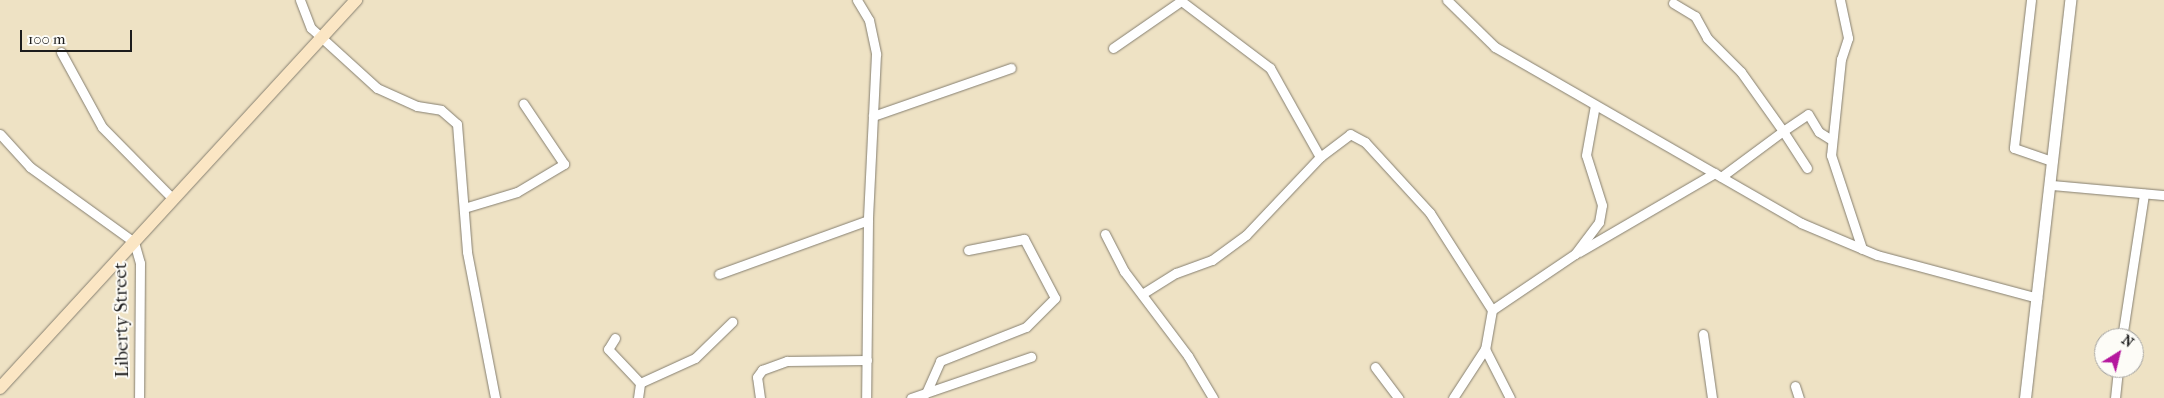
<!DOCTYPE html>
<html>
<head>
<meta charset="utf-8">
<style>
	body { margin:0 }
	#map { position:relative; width:2164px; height:398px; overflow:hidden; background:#eee2c4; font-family:"IM FELL French Canon",serif }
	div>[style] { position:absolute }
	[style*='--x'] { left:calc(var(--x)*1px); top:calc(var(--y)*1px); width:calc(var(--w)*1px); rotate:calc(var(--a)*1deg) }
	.roads { filter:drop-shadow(0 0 1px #857f70) drop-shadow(0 0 1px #857f70) }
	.minor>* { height:9px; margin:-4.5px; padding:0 4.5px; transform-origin:4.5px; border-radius:4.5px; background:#fff }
	.tertiary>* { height:11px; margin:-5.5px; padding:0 5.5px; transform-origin:5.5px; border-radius:5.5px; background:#fff }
	.secondary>* { height:12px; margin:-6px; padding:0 6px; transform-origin:6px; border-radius:6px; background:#fbe6c4 }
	span { translate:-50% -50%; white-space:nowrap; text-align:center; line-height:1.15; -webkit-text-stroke:4px #fdfcf7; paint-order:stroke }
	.street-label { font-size:19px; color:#1c1c1c }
	.north { position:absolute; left:2094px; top:328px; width:50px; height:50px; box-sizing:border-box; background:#fdfcf7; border:1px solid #a3a29f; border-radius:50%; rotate:36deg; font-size:14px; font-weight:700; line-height:20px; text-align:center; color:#1c1c1c }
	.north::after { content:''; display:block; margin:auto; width:18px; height:22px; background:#b5179e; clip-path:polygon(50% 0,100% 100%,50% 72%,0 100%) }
	.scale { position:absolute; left:20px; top:30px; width:112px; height:22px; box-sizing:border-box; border:2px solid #1c1c1c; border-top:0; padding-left:6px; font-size:15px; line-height:18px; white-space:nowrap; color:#1c1c1c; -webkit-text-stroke:4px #fdfcf7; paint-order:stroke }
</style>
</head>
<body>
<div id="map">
	<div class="roads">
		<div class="minor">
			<i style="--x:300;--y:0;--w:30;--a:69"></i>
			<i style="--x:311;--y:28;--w:89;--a:42.3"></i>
			<i style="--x:377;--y:88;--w:44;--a:24.2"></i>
			<i style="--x:417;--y:106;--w:24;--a:9"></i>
			<i style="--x:441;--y:110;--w:21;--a:41"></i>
			<i style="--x:457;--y:124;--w:128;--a:85.5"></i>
			<i style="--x:467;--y:252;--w:149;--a:79.1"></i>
			<i style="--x:857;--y:0;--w:23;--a:59"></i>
			<i style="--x:869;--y:20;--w:35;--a:78"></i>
			<i style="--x:876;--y:54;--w:166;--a:92.8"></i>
			<i style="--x:868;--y:220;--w:178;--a:90.6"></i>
			<i style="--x:1180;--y:0;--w:113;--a:37.1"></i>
			<i style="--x:1270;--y:68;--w:102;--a:60.7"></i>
			<i style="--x:1447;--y:0;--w:67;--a:44.4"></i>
			<i style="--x:1495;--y:47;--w:353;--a:29.9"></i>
			<i style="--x:1801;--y:223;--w:82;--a:22.8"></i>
			<i style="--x:1877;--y:255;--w:166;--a:15"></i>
			<i style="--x:1840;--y:0;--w:39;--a:78"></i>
			<i style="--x:1848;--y:38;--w:22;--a:108"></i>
			<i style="--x:1841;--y:59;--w:97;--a:95.9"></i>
			<i style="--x:1831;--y:155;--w:99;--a:71.7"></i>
			<i style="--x:2031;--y:0;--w:149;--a:96.6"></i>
			<i style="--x:2014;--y:148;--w:39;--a:19"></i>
			<i style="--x:1673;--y:3;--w:26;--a:31"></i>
			<i style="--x:1695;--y:16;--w:25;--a:61"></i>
			<i style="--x:1707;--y:38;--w:48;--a:45"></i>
			<i style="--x:1741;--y:72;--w:72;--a:54.6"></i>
			<i style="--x:1783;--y:131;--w:77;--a:143.4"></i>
			<i style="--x:1113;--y:48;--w:83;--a:-34.7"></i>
			<i style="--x:61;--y:52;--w:85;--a:61.3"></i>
			<i style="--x:102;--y:127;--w:101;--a:45.4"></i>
			<i style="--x:873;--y:116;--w:146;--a:-19.2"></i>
			<i style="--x:0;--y:134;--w:45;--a:47.7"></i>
			<i style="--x:30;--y:167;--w:128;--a:35.8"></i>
			<i style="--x:134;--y:242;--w:22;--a:74"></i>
			<i style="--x:140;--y:263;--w:135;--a:90.4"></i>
			<i style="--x:1807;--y:168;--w:44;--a:-123"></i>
			<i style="--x:1783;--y:131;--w:30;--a:-34"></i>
			<i style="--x:1808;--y:114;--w:21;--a:59"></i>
			<i style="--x:1819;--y:132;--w:15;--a:32"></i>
			<i style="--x:2051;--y:185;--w:113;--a:5.1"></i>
			<i style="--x:464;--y:208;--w:55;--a:-16.8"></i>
			<i style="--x:517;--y:192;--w:55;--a:-30.8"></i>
			<i style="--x:564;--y:164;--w:73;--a:-123.9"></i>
			<i style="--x:1105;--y:234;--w:42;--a:62.8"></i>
			<i style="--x:1124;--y:271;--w:106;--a:53"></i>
			<i style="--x:1188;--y:356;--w:49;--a:59.2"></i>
			<i style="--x:1579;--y:252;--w:157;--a:-30.2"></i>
			<i style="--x:719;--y:274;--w:158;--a:-19.9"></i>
			<i style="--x:1142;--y:294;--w:40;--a:-32"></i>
			<i style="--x:1176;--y:273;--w:38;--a:-20"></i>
			<i style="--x:1212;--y:260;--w:42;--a:-36.3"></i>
			<i style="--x:1246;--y:235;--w:108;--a:-46.5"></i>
			<i style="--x:1320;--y:157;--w:38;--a:-37"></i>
			<i style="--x:1350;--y:134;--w:17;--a:28"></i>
			<i style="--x:1365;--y:142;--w:96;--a:47.5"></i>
			<i style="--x:1430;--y:213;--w:115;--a:57.4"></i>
			<i style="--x:1492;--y:310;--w:40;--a:100"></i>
			<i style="--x:1492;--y:310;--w:100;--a:-34"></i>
			<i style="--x:1575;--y:254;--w:40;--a:-53"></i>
			<i style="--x:1599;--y:222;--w:17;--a:-80"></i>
			<i style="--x:1602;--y:205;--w:52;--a:-107.7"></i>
			<i style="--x:1586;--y:155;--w:51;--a:-79.8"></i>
			<i style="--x:1703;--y:334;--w:65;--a:82"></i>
			<i style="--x:615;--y:338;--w:13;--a:122"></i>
			<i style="--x:608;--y:349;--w:47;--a:46.7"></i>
			<i style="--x:2122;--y:338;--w:146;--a:-81.3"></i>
			<i style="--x:1375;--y:367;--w:39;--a:53"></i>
			<i style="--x:640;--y:383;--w:60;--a:-24.4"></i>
			<i style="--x:695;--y:358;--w:52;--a:-44.2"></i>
			<i style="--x:1795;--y:386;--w:13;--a:72"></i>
			<i style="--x:926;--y:393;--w:35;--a:-66"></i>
			<i style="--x:940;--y:361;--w:92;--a:-21.6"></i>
			<i style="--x:1026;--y:327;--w:41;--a:-45"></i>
			<i style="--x:1055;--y:298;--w:67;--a:-117.7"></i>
			<i style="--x:1024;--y:239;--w:57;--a:168.9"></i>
			<i style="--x:638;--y:398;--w:15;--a:-82"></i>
			<i style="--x:760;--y:398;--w:21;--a:-98"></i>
			<i style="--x:757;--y:377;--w:9;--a:-54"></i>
			<i style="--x:762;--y:370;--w:27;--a:-20"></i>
			<i style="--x:787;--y:361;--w:80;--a:-0.7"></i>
			<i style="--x:911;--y:398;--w:127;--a:-18.9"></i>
			<i style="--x:1453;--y:398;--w:59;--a:-56.9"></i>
			<i style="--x:1485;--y:349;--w:55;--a:63"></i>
			<i style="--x:2115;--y:398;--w:30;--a:-84"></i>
		</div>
		<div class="tertiary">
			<i style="--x:2025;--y:398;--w:401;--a:-83.5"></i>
		</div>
		<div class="secondary">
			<i style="--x:0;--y:388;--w:527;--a:-47.46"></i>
		</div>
	</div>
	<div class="street-label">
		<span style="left:122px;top:320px;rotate:-91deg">Liberty Street</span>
	</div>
	<div class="north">N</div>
	<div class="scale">100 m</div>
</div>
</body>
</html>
